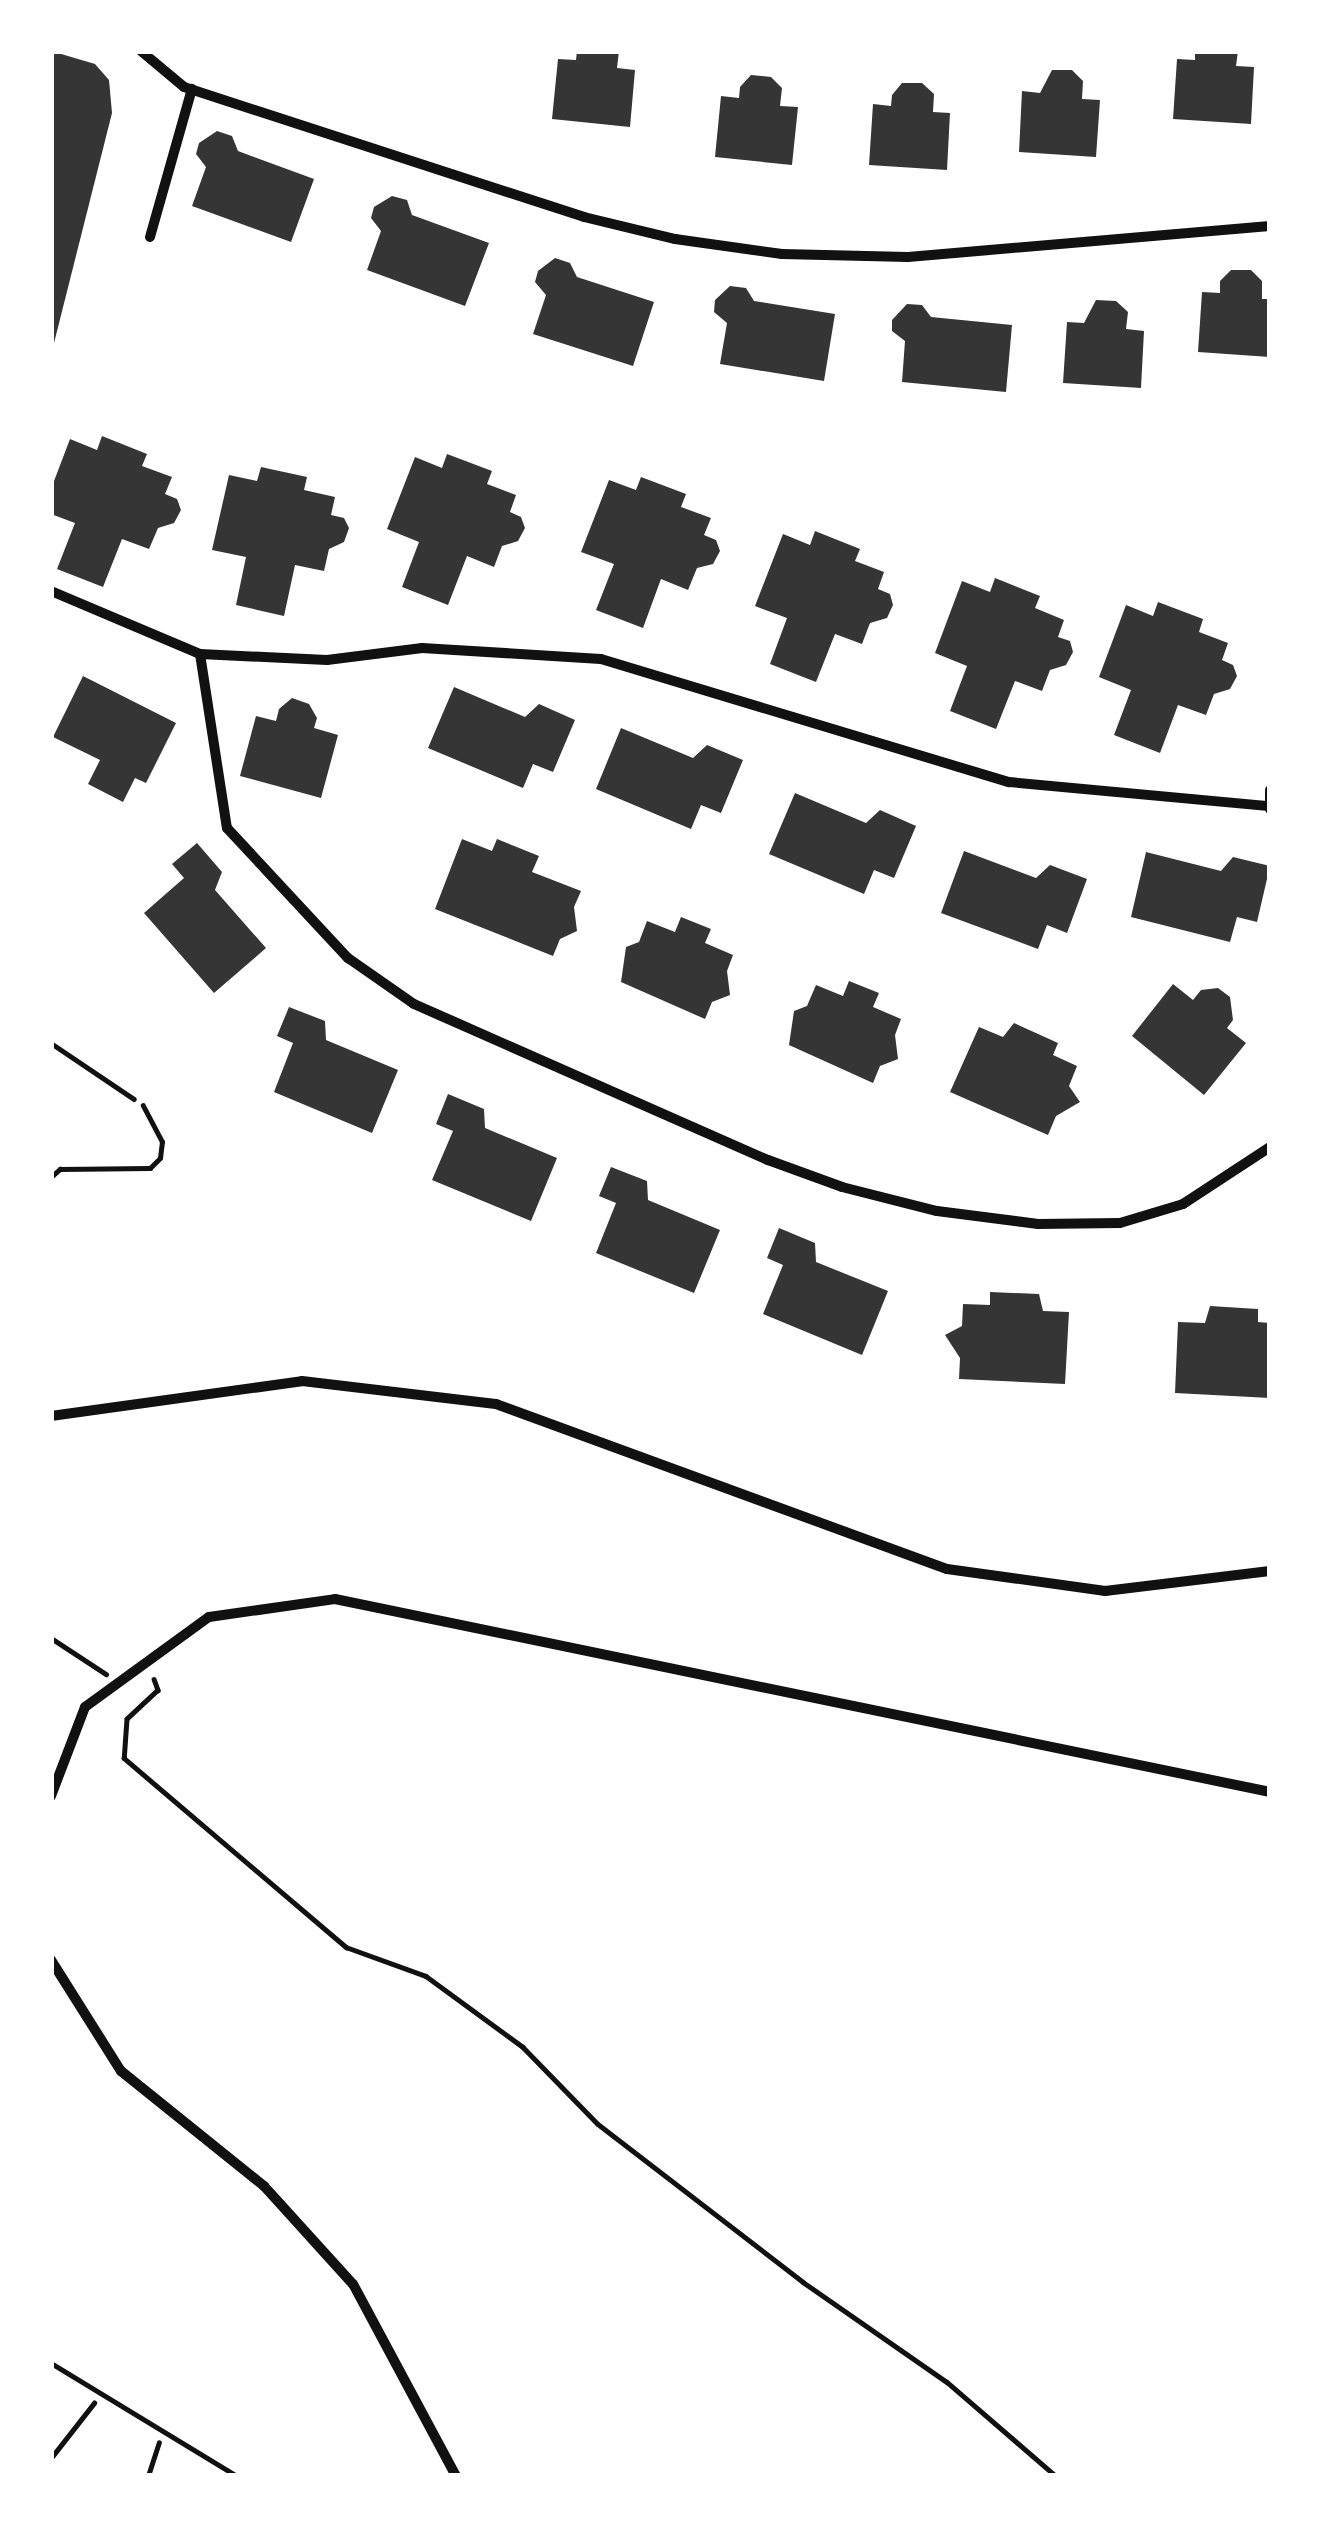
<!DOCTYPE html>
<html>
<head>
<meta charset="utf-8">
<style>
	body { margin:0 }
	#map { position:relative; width:1321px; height:2527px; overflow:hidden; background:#fff; font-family:Raleway,sans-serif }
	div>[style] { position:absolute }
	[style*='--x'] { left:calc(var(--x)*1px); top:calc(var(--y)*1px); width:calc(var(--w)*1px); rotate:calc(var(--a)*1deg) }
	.building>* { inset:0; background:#353535 }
	.path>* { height:4.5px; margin:-2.25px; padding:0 2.25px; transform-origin:2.25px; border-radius:2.25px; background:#111 }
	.service>* { height:4.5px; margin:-2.25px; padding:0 2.25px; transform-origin:2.25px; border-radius:2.25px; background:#111 }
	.minor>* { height:10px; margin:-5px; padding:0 5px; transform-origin:5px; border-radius:5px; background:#111 }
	span { translate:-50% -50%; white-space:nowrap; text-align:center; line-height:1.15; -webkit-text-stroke:9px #fff; paint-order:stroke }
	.frame { position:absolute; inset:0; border:54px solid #fff; pointer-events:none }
</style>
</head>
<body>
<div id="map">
	<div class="building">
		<i style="clip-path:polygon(51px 51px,95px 64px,109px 80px,112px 113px,53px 347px)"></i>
		<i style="clip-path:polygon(577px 51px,619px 51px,617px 68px,635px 70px,630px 127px,552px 119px,558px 59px,576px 60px)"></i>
		<i style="clip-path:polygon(1195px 51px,1238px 51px,1236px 66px,1254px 67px,1251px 124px,1173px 119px,1177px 59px,1195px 60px)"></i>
		<i style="clip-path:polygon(1052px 70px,1072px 70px,1083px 81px,1082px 99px,1100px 100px,1096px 157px,1019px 152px,1022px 91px,1040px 93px)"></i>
		<i style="clip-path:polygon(751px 75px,771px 77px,782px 88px,780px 106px,798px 107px,792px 165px,715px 157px,721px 96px,739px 98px,740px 87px)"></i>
		<i style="clip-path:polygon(902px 83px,922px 83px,934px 94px,933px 112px,950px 113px,947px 170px,869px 165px,873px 104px,891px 106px,892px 95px)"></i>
		<i style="clip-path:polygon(217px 131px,232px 136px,238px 151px,314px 179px,291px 242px,192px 206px,206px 167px,196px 154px,199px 143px)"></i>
		<i style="clip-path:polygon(392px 196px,407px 200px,412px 215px,489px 243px,465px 306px,367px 270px,381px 231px,371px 218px,374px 207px)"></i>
		<i style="clip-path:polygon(555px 258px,570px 263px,577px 277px,654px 302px,633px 366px,533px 334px,546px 295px,535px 282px,538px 271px)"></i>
		<i style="clip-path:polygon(1231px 270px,1251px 270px,1262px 281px,1262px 299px,1270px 299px,1270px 357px,1198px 352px,1202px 292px,1220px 293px,1220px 281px)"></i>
		<i style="clip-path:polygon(730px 286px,746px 288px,754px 301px,835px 314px,824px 381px,720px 364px,727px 323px,714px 312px,715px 300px)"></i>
		<i style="clip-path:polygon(1096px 300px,1116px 301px,1128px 312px,1126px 329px,1144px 331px,1141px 388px,1063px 383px,1067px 322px,1084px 323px)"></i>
		<i style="clip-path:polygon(907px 304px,922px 305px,931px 317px,1012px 325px,1006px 392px,902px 382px,905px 341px,892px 331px,892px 320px)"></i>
		<i style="clip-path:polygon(102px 436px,147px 454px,142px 466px,172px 477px,165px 494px,177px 499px,181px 510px,174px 523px,158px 528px,149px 549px,122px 539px,103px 587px,57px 569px,75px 523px,51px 514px,51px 489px,70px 439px,97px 450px)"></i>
		<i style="clip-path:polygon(447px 454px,492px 471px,487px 484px,516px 495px,510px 512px,521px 517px,525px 528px,518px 541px,502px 546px,494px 567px,467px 556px,448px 605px,402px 587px,419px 542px,387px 529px,415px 457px,442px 468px)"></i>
		<i style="clip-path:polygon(261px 467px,307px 477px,304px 490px,335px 497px,331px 515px,344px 518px,349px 528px,344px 542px,329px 549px,324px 571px,295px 565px,284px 616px,236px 605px,246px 557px,212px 550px,229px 475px,257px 481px)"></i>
		<i style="clip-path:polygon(641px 477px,686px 494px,681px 507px,711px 518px,704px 535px,716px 540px,720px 551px,713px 564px,697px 568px,688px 590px,661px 579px,643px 628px,596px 610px,614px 564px,581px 552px,609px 480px,636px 490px)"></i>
		<i style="clip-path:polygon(815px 531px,860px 549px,855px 561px,884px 572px,878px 589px,890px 594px,893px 605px,887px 618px,870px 623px,862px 644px,835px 634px,816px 682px,770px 664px,787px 618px,755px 606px,783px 534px,810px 545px)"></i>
		<i style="clip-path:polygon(995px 578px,1040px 596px,1035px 608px,1064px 620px,1058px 637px,1070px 641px,1073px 652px,1066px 665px,1050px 670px,1042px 691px,1015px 681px,996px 729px,950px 711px,967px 666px,935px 653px,962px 581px,990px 592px)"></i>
		<i style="clip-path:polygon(1158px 602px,1203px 619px,1199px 632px,1228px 643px,1222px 660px,1233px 665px,1237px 676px,1230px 689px,1214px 694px,1206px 715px,1178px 705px,1160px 753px,1114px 735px,1131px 690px,1099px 677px,1126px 605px,1153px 616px)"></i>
		<i style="clip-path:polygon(83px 676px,176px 723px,146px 783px,135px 778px,123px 802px,88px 784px,100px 760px,53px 737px)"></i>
		<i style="clip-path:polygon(454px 687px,525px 717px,539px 704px,575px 720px,553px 772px,533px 764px,523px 788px,428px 748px)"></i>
		<i style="clip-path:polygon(292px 698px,309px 704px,317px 718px,314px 728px,338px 735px,321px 798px,240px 776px,256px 716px,276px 721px,279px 709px)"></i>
		<i style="clip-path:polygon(621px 728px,693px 758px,707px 745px,743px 760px,721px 813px,701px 805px,691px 829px,596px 789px)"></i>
		<i style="clip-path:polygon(795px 793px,866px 823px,880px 810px,916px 826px,894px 878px,874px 870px,864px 894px,769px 854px)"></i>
		<i style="clip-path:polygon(462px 839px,492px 851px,497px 839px,539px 856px,532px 872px,581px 891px,574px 907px,577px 931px,560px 939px,553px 956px,435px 909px)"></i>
		<i style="clip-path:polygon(197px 843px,222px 872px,215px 890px,266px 948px,214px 993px,144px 913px,184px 878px,172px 864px)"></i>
		<i style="clip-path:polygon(964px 851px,1036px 878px,1050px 865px,1087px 879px,1067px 933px,1047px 925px,1038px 949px,941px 913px)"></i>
		<i style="clip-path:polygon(1146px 852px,1221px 871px,1233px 857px,1270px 866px,1257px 922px,1237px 917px,1230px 942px,1131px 917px)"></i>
		<i style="clip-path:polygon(681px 917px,711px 929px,705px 943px,733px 955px,727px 971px,730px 995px,712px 1002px,705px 1019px,621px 982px,626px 947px,639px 942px,647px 921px,675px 932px)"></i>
		<i style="clip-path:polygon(849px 981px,879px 993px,873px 1007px,901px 1019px,895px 1035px,898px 1059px,880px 1066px,873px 1083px,789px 1045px,794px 1011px,807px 1006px,816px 985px,843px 996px)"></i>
		<i style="clip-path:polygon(1173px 984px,1193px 1000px,1201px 990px,1218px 988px,1230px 997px,1233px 1020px,1227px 1028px,1246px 1043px,1204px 1095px,1132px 1036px)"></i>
		<i style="clip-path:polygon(289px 1007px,325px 1021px,326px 1040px,398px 1070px,372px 1133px,274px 1092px,293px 1043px,277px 1036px)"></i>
		<i style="clip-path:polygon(1014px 1023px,1058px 1043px,1053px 1055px,1077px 1066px,1069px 1086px,1080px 1102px,1056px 1116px,1048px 1135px,950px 1092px,979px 1027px,1003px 1037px)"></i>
		<i style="clip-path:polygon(448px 1094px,484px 1109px,485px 1128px,557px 1158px,531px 1221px,432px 1180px,453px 1131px,436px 1124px)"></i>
		<i style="clip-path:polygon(611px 1167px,647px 1181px,648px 1200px,720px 1230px,694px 1293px,596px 1253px,616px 1203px,599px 1196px)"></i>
		<i style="clip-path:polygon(779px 1228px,815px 1243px,816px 1262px,888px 1291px,862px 1355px,763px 1314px,783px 1265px,767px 1258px)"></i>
		<i style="clip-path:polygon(990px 1292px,1039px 1294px,1043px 1311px,1069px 1312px,1065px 1384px,959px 1379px,960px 1358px,945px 1335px,962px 1326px,963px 1304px,990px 1305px)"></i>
		<i style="clip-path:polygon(1210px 1306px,1258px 1309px,1258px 1322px,1270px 1323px,1270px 1398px,1175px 1393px,1178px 1322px,1205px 1323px)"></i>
	</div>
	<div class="path">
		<i style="--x:51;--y:1043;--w:100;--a:34"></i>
		<i style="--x:51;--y:1638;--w:66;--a:33.2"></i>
		<i style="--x:154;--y:1679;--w:12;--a:70"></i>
		<i style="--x:158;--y:1690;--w:42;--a:136.9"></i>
		<i style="--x:127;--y:1719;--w:39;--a:94"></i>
		<i style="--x:124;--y:1758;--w:292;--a:40.4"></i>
		<i style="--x:346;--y:1947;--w:85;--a:19.9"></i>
		<i style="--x:426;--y:1976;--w:120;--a:36.2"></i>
		<i style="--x:523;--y:2047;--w:107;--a:45.8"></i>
		<i style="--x:598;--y:2124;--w:259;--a:37.6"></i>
		<i style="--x:803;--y:2282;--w:175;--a:34.8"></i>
		<i style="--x:947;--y:2382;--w:144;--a:40.8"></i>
		<i style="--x:51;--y:2458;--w:70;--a:-52"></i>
		<i style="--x:148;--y:2476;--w:35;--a:-72"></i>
	</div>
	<div class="service">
		<i style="--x:51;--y:1177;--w:12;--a:-42"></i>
		<i style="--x:60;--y:1169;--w:90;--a:-0.6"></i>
		<i style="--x:150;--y:1168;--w:14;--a:-45"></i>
		<i style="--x:160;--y:1158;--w:16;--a:-83"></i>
		<i style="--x:162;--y:1142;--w:41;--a:-117.8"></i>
		<i style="--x:51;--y:2363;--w:218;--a:31.3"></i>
	</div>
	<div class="minor">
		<i style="--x:141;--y:51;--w:56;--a:39.9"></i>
		<i style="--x:184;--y:87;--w:421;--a:18"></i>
		<i style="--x:584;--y:217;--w:94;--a:13.6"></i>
		<i style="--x:675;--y:239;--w:108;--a:8"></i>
		<i style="--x:782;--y:254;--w:126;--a:1.4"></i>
		<i style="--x:908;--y:257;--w:363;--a:-4.9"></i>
		<i style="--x:150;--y:237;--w:154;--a:-74.2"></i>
		<i style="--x:51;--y:591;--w:162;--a:22.9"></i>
		<i style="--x:200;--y:654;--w:127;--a:2.7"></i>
		<i style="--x:327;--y:660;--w:96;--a:-7.2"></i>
		<i style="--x:422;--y:648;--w:179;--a:3.5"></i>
		<i style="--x:601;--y:659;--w:426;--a:16.8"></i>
		<i style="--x:1009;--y:782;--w:261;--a:5.3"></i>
		<i style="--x:200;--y:654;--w:176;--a:81.2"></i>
		<i style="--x:227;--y:828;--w:178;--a:47.1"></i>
		<i style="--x:348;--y:958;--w:80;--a:34.9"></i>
		<i style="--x:414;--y:1004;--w:387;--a:23.8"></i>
		<i style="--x:768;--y:1160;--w:79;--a:20"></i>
		<i style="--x:842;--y:1187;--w:98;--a:14.2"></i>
		<i style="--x:937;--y:1211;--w:102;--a:7.3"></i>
		<i style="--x:1038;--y:1224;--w:82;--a:-0.7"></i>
		<i style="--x:1120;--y:1223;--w:66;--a:-16.8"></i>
		<i style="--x:1183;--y:1204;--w:104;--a:-33.2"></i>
		<i style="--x:1270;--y:790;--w:19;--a:90"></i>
		<i style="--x:51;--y:1416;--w:253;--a:-7.9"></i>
		<i style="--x:302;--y:1381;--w:195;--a:6.8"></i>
		<i style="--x:496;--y:1404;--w:480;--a:20.1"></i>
		<i style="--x:947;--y:1569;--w:160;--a:7.9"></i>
		<i style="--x:1105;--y:1591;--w:166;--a:-6.9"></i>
		<i style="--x:51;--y:1796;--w:95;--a:-69.1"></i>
		<i style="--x:85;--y:1707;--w:153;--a:-36"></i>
		<i style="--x:209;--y:1617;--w:127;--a:-8.1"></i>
		<i style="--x:335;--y:1599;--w:955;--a:11.66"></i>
		<i style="--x:51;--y:1960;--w:131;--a:57.8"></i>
		<i style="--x:121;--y:2071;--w:184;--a:38.8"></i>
		<i style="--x:264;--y:2186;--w:132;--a:47.8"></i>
		<i style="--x:353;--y:2284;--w:218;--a:61.8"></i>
	</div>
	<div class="frame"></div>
</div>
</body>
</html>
